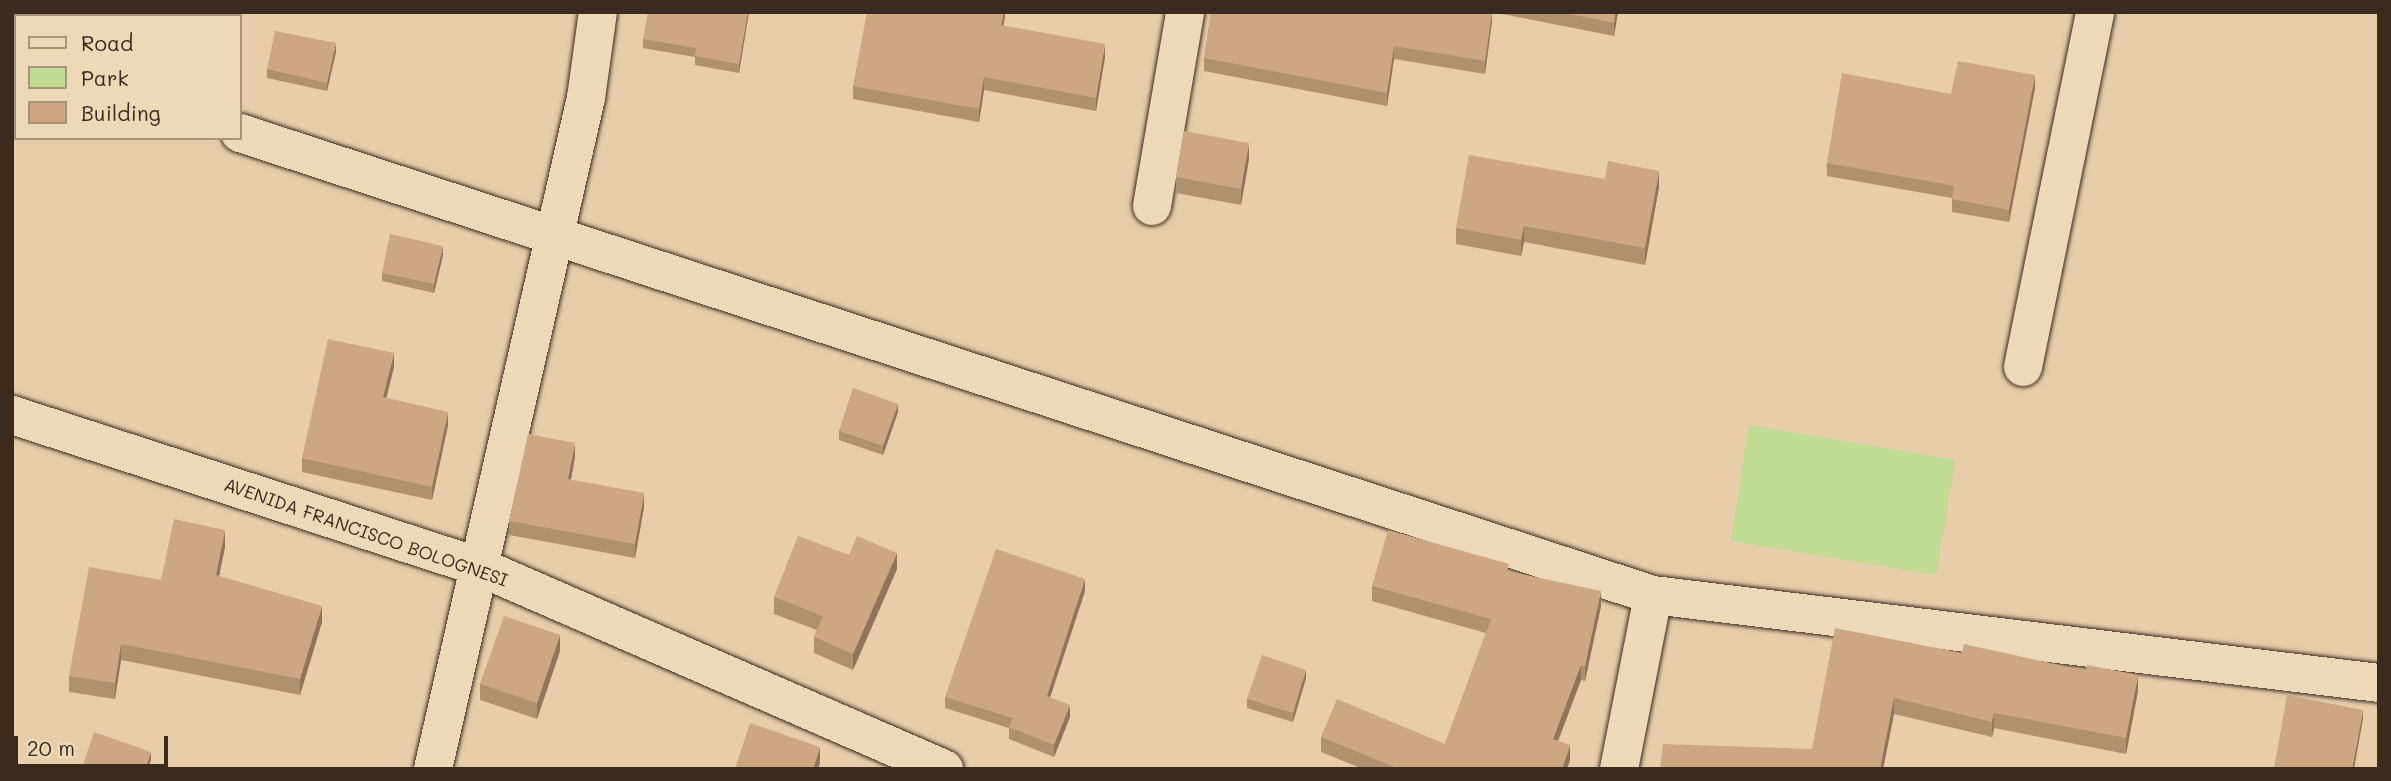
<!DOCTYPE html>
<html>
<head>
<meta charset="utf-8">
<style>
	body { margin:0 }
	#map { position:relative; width:2391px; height:781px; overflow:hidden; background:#e7cdaa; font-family:Mali,sans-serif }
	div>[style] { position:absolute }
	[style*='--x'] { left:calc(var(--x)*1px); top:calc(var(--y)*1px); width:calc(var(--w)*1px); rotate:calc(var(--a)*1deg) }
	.green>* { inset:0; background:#c0db92 }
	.roads { filter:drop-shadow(0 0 2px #3b2a1e) drop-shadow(0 0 2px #3b2a1e) }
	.minor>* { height:38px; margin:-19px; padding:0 19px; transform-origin:19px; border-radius:19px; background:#edd9b7 }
	.wall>* { inset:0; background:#af906f }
	.shaded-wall>* { inset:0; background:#8f755a }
	.building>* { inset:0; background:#cca781 }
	span { translate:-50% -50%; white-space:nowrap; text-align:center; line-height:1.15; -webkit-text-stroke:5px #edd9b7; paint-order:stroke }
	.street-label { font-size:18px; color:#3b2a1e }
	.frame { position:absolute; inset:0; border:14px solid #3b2a1e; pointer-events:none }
	.legend { position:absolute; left:14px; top:14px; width:228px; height:126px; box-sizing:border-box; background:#edd9b7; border:2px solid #a6937a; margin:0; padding:9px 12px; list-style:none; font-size:21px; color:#3b2a1e }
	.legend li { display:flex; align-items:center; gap:14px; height:35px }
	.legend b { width:35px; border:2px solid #a6937a }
	.scale { position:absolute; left:14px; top:736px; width:154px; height:32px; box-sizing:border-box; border:4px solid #3b2a1e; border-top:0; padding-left:9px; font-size:21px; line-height:24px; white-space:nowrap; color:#3b2a1e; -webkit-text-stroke:5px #edd9b7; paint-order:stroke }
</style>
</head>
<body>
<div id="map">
	<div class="green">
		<i style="clip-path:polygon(1749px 425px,1955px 460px,1936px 575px,1731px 541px)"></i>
	</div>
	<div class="roads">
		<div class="minor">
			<i style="--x:12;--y:59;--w:4;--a:14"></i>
			<i style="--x:240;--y:133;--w:1487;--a:18.11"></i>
			<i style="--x:1653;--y:595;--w:731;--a:6.91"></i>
			<i style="--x:1152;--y:206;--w:197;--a:-80.3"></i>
			<i style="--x:2023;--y:367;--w:362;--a:-78.5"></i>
			<i style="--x:12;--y:415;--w:494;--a:18"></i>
			<i style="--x:482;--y:568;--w:504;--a:23.51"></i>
			<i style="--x:433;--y:769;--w:688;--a:-77.16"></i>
			<i style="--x:586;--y:98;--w:87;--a:-82.1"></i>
			<i style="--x:1619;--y:769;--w:177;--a:-78.9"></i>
		</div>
	</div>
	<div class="wall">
		<i style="clip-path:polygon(749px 12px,739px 73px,695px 65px,695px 57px,643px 48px,643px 39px)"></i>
		<i style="clip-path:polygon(1005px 12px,1003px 26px,1105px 57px,1096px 111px,984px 90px,979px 122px,853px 99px,853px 86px)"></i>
		<i style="clip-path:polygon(1211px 12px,1618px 12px,1614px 36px,1492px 12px,1492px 21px,1485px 74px,1394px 59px,1387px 106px,1204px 71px,1204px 58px)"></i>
		<i style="clip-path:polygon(336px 52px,327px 91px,267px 78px,267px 69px)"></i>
		<i style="clip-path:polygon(2035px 88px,2009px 222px,1952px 212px,1952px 198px,1827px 176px,1827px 163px,1951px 94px)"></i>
		<i style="clip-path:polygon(1249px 159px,1241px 205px,1176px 193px,1176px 177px)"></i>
		<i style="clip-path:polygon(1605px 179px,1659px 187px,1645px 265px,1524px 242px,1521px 256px,1456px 244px,1456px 228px)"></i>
		<i style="clip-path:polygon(443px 255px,434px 293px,382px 281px,382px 273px)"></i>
		<i style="clip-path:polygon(394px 367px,386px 398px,448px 425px,432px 500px,302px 472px,302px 458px)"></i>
		<i style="clip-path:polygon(898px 412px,883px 455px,839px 440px,839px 431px)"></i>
		<i style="clip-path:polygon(575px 457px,571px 480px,644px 507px,635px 558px,509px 535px,509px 521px)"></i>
		<i style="clip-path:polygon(225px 547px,219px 576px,322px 622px,300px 695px,121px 660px,115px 699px,69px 692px,69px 676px)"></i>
		<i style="clip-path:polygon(849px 555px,897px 569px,853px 670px,814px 653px,814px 637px,817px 630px,774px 614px,774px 597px)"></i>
		<i style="clip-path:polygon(1509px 571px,1601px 606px,1585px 681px,1581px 680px,1558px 741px,1570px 760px,1567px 769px,1363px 769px,1321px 752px,1321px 737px,1445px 744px,1486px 633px,1372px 601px,1372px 586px)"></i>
		<i style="clip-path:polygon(1085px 591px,1050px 697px,1070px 717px,1054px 757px,1009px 739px,1009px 728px,945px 708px,945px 697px)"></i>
		<i style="clip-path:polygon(560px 651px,537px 719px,480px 700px,480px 684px)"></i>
		<i style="clip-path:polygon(1962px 653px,2138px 691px,2126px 754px,1994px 728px,1992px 737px,1894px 714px,1883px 769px,1660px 769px,1812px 749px)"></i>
		<i style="clip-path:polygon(1306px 678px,1293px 722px,1247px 708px,1247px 699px)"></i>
	</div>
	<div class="shaded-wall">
		<i style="clip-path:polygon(748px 12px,749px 12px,739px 73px,739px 64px)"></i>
		<i style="clip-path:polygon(1004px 12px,1005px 12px,1005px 17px,1001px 38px,1001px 25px)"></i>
		<i style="clip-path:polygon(1492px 12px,1492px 21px,1485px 74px,1485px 61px)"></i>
		<i style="clip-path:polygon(1615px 12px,1618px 12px,1614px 36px,1614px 23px)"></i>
		<i style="clip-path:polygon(336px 43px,336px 52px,327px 91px,327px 83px)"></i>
		<i style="clip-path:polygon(1105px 44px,1105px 57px,1096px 111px,1096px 98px)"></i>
		<i style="clip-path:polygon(1394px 46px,1394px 59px,1387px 106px,1387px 93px)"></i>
		<i style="clip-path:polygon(2035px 75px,2035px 88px,2009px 222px,2009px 210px)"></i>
		<i style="clip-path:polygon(984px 77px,984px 90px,979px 122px,979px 109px)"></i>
		<i style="clip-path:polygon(1249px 143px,1249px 159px,1241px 205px,1241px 189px)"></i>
		<i style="clip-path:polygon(1659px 171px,1659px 187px,1645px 265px,1645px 248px)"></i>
		<i style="clip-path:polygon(1524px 226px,1524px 242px,1521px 256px,1521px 240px)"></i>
		<i style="clip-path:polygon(443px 246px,443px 255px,434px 293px,434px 284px)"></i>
		<i style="clip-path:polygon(394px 353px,394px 367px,383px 411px,383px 397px)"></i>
		<i style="clip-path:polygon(898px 404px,898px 412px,883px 455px,883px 446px)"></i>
		<i style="clip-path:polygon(448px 412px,448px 425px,432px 500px,432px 487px)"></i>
		<i style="clip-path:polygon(575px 443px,575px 457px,568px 494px,568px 479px)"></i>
		<i style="clip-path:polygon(644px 493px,644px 507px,635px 558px,635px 544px)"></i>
		<i style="clip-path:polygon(225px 530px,225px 547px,216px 591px,216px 575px)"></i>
		<i style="clip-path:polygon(897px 553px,897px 569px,853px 670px,853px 654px)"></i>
		<i style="clip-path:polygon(1085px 579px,1085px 591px,1047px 707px,1047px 696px)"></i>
		<i style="clip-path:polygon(1601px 591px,1601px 606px,1585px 681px,1585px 666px)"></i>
		<i style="clip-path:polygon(322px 606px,322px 622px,300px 695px,300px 679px)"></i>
		<i style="clip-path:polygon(560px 635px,560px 651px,537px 719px,537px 703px)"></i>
		<i style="clip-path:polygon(121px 644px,121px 660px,115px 699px,115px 683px)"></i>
		<i style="clip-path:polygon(1581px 665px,1581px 680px,1553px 754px,1553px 739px)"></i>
		<i style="clip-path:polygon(1306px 670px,1306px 678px,1293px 722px,1293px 713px)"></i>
		<i style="clip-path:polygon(2138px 675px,2138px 691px,2126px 754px,2126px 738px)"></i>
		<i style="clip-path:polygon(1894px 698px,1894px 714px,1883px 769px,1880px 769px)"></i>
		<i style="clip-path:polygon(1070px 705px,1070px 717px,1054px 757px,1054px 745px)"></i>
		<i style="clip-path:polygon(2363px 710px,2363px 719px,2354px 769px,2352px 769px)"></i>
		<i style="clip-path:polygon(1994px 713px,1994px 728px,1992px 737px,1992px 722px)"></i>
		<i style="clip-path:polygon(1570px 745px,1570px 760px,1567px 769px,1562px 769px)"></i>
		<i style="clip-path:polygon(820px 747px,820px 763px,818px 769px,813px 769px)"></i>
		<i style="clip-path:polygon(151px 752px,151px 760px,148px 769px,145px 769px)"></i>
	</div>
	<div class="building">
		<i style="clip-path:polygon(648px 12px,748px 12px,739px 64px,695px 56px,696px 48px,643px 39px)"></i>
		<i style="clip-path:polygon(867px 12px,1004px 12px,1001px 25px,1105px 44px,1096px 98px,984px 77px,979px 109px,853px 86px)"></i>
		<i style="clip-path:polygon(1211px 12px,1492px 12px,1485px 61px,1394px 46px,1387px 93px,1204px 58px)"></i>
		<i style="clip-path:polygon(1561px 12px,1615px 12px,1614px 23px)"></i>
		<i style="clip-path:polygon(275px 31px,336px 43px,327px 83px,267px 69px)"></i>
		<i style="clip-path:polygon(1958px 61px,2035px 75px,2009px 210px,1952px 199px,1954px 186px,1827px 163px,1842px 73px,1951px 94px)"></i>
		<i style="clip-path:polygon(1184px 131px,1249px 143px,1241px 189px,1176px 177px)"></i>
		<i style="clip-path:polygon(1469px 155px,1605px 179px,1608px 161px,1659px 171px,1645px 248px,1524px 226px,1521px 240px,1456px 228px)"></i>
		<i style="clip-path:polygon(390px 234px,443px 246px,434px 284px,382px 273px)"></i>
		<i style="clip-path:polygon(328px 339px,394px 353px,383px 397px,448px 412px,432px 487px,302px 458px)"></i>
		<i style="clip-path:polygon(853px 388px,898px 404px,883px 446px,839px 431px)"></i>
		<i style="clip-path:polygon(528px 434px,575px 443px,568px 479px,644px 493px,635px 544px,509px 521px)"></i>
		<i style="clip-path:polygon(174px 519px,225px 530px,216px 575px,322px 606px,300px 679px,121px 644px,115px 683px,69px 676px,89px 567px,161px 580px)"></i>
		<i style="clip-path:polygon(1388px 530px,1509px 564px,1507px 571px,1601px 591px,1585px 666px,1581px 665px,1553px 739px,1570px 745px,1562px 769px,1393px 769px,1394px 767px,1321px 737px,1337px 699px,1445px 744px,1491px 619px,1372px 586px)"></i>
		<i style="clip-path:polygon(798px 536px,849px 555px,857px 536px,897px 553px,853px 654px,814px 637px,823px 616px,774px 597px)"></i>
		<i style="clip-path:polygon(996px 549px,1085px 579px,1047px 696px,1070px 705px,1054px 745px,1009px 727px,1013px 718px,945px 697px)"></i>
		<i style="clip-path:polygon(504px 616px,560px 635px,537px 703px,480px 684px)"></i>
		<i style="clip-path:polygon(1835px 628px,1962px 653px,1964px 644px,2086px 671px,2087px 665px,2138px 675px,2126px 738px,1994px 713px,1992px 722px,1894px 698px,1880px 769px,1660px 769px,1663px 744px,1812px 749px)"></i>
		<i style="clip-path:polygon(1262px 655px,1306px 670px,1293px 713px,1247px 699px)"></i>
		<i style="clip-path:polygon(2287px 695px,2363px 710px,2352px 769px,2274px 769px)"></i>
		<i style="clip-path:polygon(750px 723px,820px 747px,813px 769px,735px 769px)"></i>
		<i style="clip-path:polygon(94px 732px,151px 752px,145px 769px,82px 768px)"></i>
	</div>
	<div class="street-label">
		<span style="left:366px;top:532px;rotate:19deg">AVENIDA FRANCISCO BOLOGNESI</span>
	</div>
	<div class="frame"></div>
	<ul class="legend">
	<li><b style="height:9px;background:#edd9b7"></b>Road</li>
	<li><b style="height:19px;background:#c0db92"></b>Park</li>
	<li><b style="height:19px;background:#cca781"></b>Building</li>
	</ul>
	<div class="scale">20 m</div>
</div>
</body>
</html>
